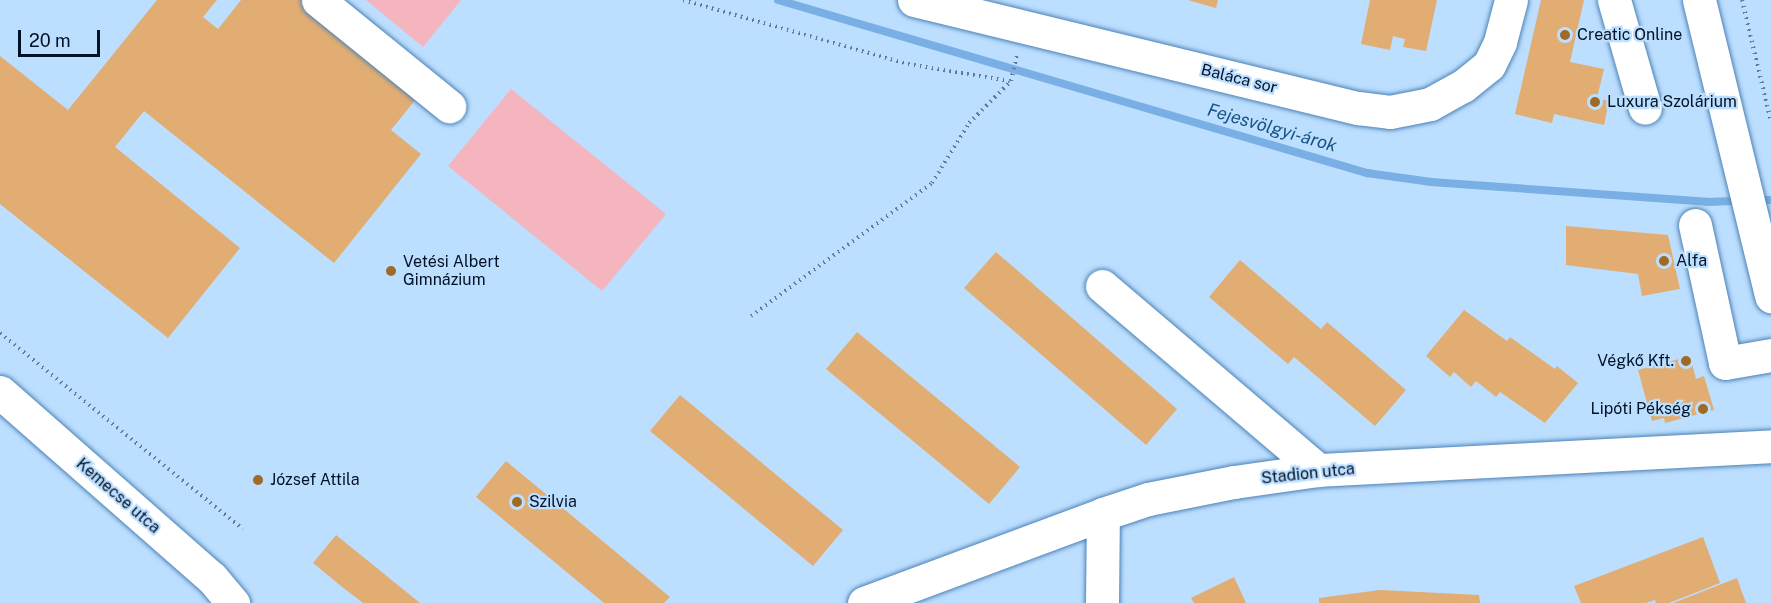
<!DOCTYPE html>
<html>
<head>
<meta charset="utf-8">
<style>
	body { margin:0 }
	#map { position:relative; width:1771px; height:603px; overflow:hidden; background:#bcdeff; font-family:"Public Sans",sans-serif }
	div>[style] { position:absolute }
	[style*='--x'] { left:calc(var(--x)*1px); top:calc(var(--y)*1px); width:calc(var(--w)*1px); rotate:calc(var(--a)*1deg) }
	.green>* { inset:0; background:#f5b5bf }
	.stream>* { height:8px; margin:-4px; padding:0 4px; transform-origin:4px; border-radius:4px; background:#79afe4 }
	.building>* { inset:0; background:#e1ad73 }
	.path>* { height:4px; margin-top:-2px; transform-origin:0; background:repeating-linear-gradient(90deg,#617b96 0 1.5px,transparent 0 6px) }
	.roads { filter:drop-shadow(0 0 2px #4c83b6) drop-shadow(0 0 2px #4c83b6) }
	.minor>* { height:33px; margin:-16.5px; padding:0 16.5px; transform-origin:16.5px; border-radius:16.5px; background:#fff }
	.dots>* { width:16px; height:16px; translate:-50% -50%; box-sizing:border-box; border:3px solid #bcdeff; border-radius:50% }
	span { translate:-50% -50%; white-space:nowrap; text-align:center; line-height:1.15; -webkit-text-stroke:4.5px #bcdeff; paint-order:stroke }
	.poi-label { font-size:16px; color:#001226 }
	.left { translate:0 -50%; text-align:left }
	.right { translate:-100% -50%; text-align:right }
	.street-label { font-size:16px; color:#001226 }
	.water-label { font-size:18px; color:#175283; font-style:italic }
	.scale { position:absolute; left:18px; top:30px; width:82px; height:27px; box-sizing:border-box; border:3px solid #001226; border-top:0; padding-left:8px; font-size:18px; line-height:21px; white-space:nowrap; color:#001226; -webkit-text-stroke:4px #bcdeff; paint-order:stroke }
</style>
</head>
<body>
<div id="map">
	<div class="green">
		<i style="clip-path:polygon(366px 0,461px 0,423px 47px)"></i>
		<i style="clip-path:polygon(511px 89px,666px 214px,602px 291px,448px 166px)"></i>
	</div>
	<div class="stream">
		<i style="--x:778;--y:0;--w:614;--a:16.37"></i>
		<i style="--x:1367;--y:173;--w:65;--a:8"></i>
		<i style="--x:1431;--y:182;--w:277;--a:4.1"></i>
		<i style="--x:1707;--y:202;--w:34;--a:-2"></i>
		<i style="--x:1754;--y:200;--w:17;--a:0"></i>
	</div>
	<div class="building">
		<i style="clip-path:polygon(157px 0,217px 0,203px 17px,218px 29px,241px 0,302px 0,420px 94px,391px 130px,421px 154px,334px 263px,144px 111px,115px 147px,240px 248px,168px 338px,0 204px,0 56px,68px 110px)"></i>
		<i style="clip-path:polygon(1188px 0,1218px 0,1216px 8px)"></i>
		<i style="clip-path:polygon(1370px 0,1437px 0,1426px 51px,1403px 47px,1405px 39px,1393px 36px,1390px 50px,1361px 44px)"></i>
		<i style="clip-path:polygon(1541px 0,1584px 0,1570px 62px,1604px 69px,1597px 98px,1609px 101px,1604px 125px,1554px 114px,1552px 123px,1515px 114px)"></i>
		<i style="clip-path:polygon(1566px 226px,1668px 235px,1680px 289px,1642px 296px,1638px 274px,1566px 265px)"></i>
		<i style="clip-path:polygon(996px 252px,1177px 409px,1146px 445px,964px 288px)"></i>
		<i style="clip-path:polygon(1240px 260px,1321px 329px,1327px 322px,1406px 390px,1375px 426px,1294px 357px,1288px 364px,1209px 297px)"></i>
		<i style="clip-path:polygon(1464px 310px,1507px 341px,1510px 337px,1555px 369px,1557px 366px,1578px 383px,1545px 423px,1500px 392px,1496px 397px,1476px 381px,1471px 387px,1454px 372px,1450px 377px,1426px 356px)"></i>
		<i style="clip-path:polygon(857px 332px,1020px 467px,989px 504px,826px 369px)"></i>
		<i style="clip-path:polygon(1690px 356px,1696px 379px,1704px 376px,1714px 410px,1665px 423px,1664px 418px,1652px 421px,1638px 370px)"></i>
		<i style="clip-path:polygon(680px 395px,843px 530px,813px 566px,650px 431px)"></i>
		<i style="clip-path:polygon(506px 461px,670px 597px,664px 603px,604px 603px,476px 497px)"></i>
		<i style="clip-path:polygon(336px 535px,420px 603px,363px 603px,341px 586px,313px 563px)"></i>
		<i style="clip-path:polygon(1703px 537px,1720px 583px,1669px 603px,1656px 603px,1655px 600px,1646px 603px,1581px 603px,1574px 586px)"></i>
		<i style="clip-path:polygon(1234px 577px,1246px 603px,1194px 603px,1191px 598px)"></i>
		<i style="clip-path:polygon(1737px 578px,1746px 603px,1673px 603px)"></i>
		<i style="clip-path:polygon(1380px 590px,1479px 595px,1480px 603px,1319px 603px,1319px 598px)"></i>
	</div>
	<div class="path">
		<i style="--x:683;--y:0;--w:234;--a:15.9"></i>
		<i style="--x:908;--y:64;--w:103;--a:9.5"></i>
		<i style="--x:1742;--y:0;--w:125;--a:76.6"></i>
		<i style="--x:751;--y:316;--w:225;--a:-36.3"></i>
		<i style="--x:932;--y:183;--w:70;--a:-58.3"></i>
		<i style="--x:969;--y:123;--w:59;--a:-45"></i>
		<i style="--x:1011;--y:81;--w:26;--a:-77"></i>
		<i style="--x:0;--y:333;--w:312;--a:38.9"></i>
	</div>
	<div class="roads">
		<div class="minor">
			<i style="--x:318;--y:0;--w:169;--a:39"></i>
			<i style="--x:914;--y:0;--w:457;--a:13.7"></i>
			<i style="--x:1358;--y:108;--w:32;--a:7"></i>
			<i style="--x:1390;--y:112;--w:41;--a:-11.3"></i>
			<i style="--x:1430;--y:104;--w:38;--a:-29"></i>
			<i style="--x:1463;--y:86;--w:33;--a:-39"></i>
			<i style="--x:1489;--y:65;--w:25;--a:-64"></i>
			<i style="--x:1500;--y:42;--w:43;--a:-75.3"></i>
			<i style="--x:1614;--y:0;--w:112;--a:74"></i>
			<i style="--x:1699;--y:0;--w:305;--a:76.3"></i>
			<i style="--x:1695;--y:225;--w:141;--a:77.7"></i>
			<i style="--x:1725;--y:363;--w:47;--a:-9.9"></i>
			<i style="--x:1102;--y:286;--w:284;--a:40.4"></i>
			<i style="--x:0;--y:392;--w:282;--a:41.3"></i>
			<i style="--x:212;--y:578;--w:33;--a:50"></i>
			<i style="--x:864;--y:603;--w:255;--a:-20.4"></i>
			<i style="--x:1103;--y:514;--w:47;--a:-18.4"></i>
			<i style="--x:1148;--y:499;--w:88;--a:-11.2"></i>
			<i style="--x:1234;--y:482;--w:85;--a:-8.1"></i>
			<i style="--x:1318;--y:470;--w:454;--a:-3"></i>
			<i style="--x:1102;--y:603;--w:89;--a:-89.4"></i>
		</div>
	</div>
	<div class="dots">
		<i style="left:1565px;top:35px;background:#a06924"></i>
		<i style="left:1595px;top:102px;background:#a06924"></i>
		<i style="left:1664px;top:261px;background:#a06924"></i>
		<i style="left:391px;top:271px;background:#a06924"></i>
		<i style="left:1686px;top:361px;background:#a06924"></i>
		<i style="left:1703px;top:409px;background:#a06924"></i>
		<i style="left:258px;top:480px;background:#a06924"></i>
		<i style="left:517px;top:502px;background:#a06924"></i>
	</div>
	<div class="poi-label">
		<span class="left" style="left:1577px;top:35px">Creatic Online</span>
		<span class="left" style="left:1607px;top:102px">Luxura Szolárium</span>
		<span class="left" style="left:1676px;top:261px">Alfa</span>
		<span class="left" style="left:403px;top:271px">Vetési Albert<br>Gimnázium</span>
		<span class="right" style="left:1674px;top:361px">Végkő Kft.</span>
		<span class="right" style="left:1691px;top:409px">Lipóti Pékség</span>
		<span class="left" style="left:270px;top:480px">József Attila</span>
		<span class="left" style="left:529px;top:502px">Szilvia</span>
	</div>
	<div class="street-label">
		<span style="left:1239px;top:79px;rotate:14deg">Baláca sor</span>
		<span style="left:1308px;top:474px;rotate:-6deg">Stadion utca</span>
		<span style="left:118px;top:496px;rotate:41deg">Kemecse utca</span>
	</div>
	<div class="water-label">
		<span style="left:1272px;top:128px;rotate:16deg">Fejesvölgyi-árok</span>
	</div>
	<div class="scale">20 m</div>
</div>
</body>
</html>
